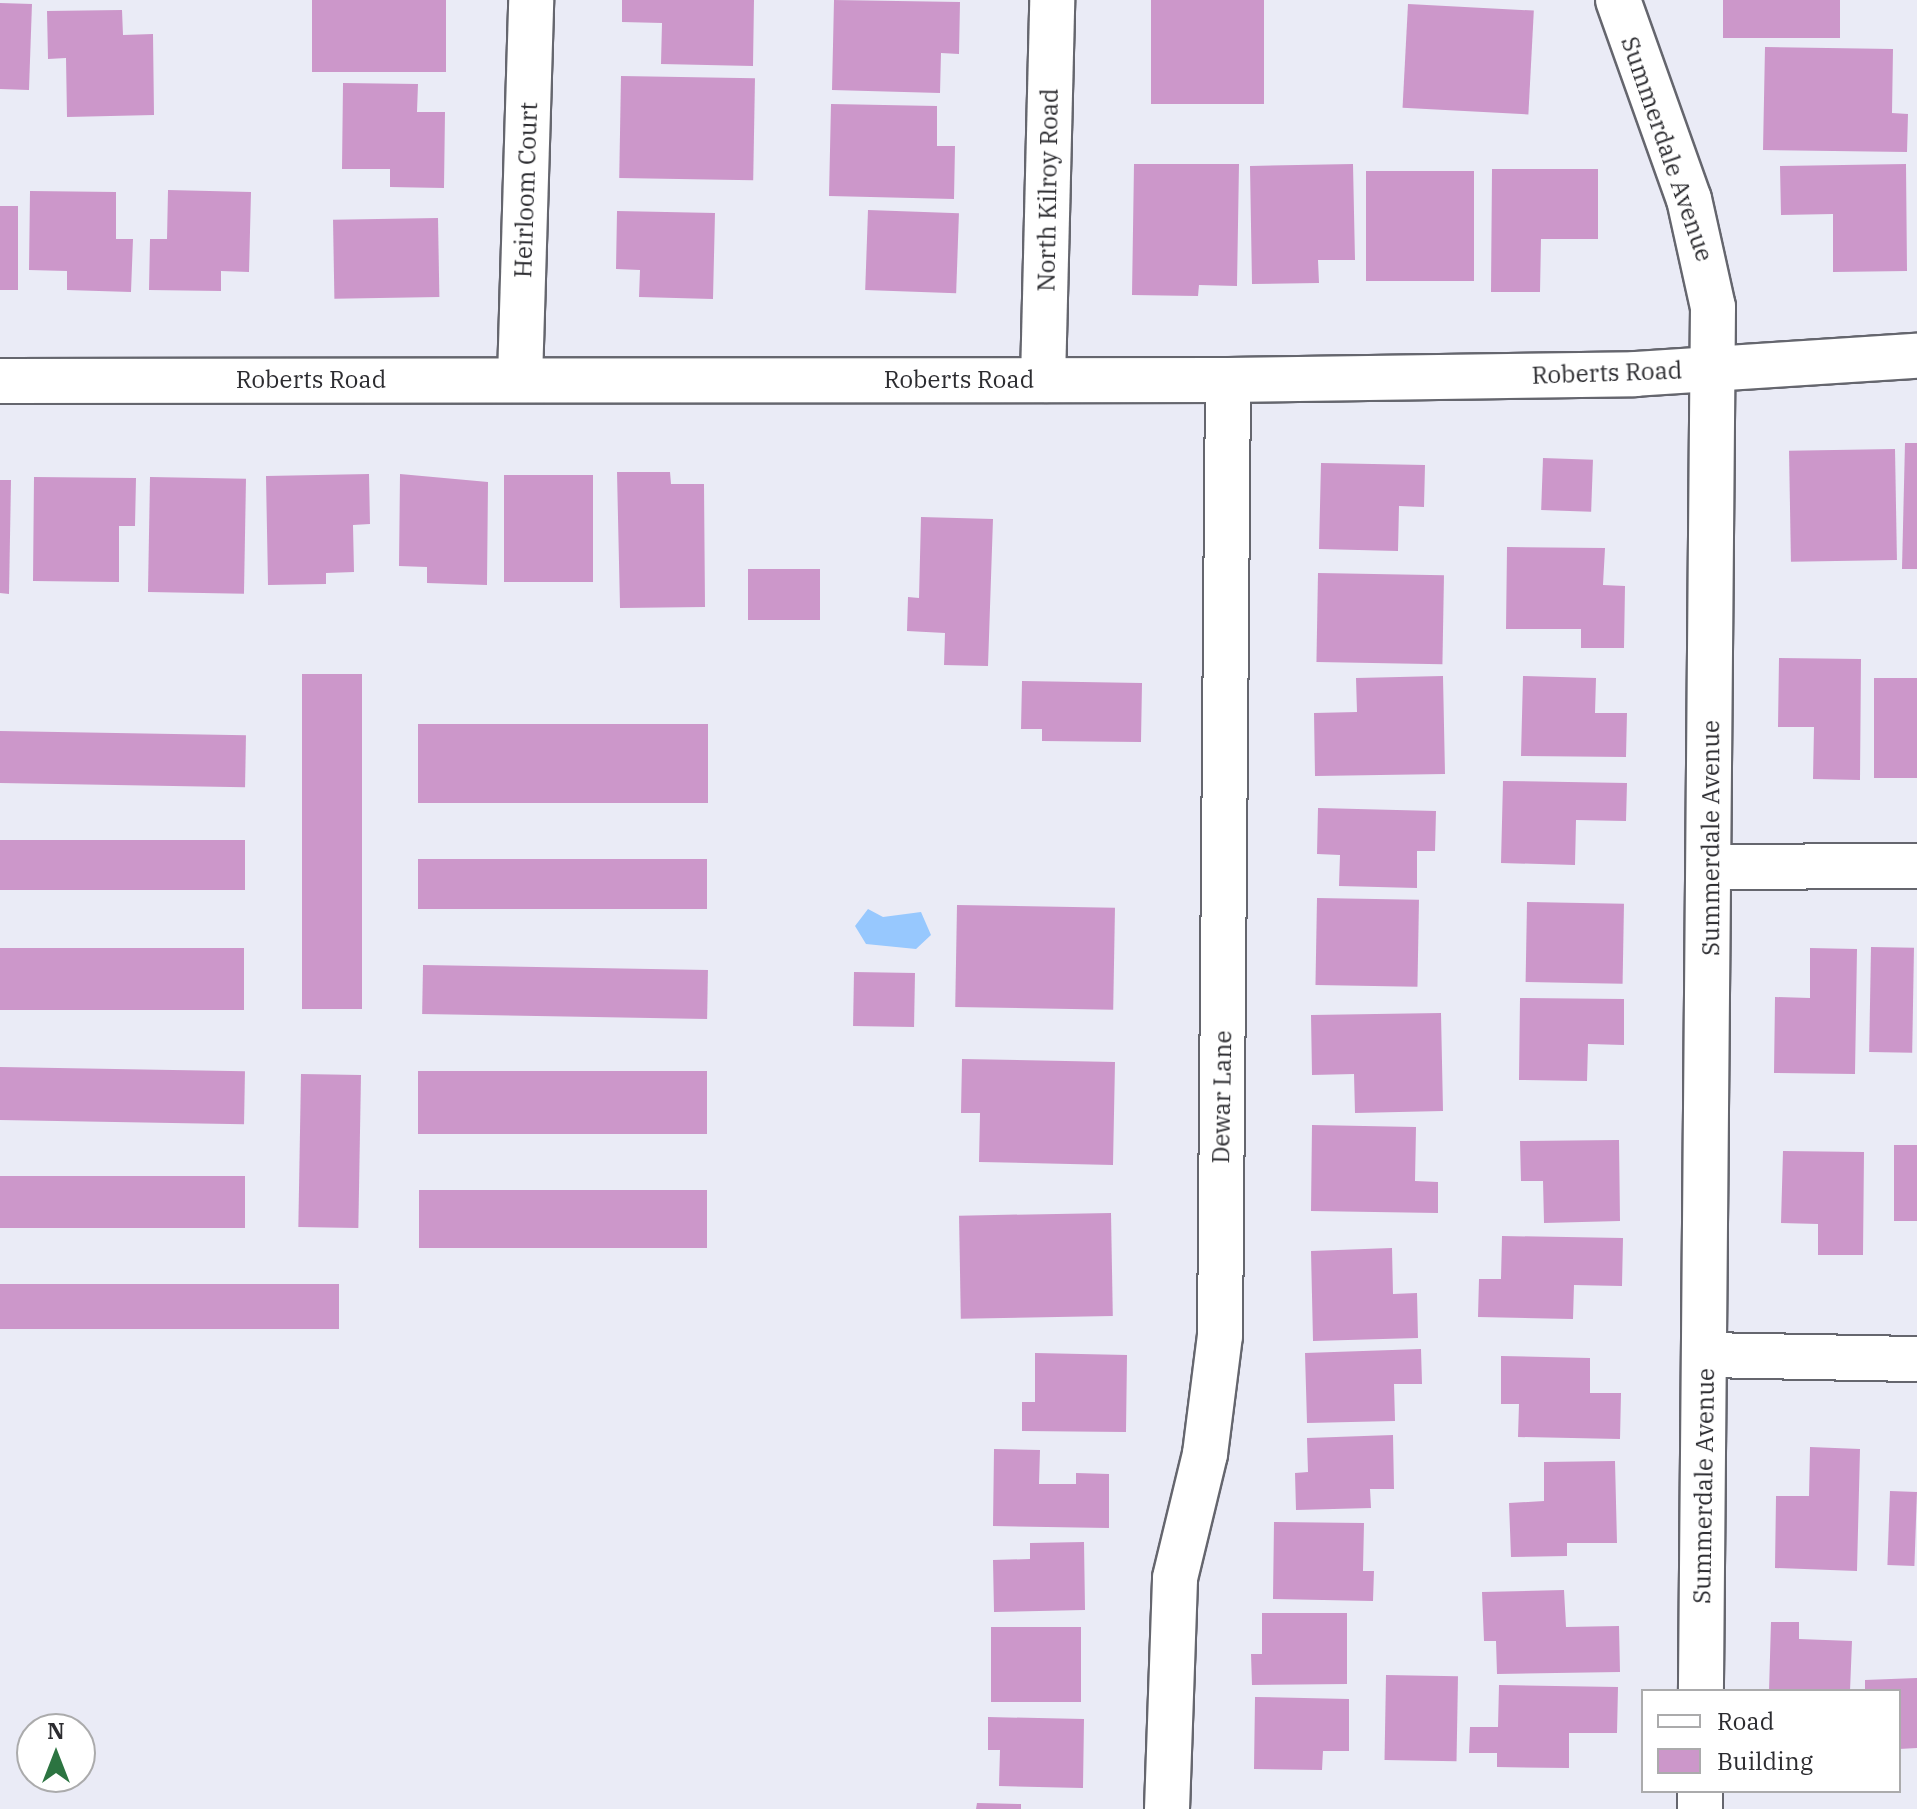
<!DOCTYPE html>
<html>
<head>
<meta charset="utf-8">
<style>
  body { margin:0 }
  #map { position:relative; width:1917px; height:1809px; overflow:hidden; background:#eaebf6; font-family:"IBM Plex Serif",serif }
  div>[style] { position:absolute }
  .water>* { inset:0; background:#97c8fe }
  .building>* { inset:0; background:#cc97ca; transform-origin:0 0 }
  .roads { filter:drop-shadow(2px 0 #65666e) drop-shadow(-2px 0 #65666e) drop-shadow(0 2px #65666e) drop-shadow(0 -2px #65666e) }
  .minor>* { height:44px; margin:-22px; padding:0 22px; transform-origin:22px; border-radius:22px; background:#fff }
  span { translate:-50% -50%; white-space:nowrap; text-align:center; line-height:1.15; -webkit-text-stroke:6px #fff; paint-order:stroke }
  .street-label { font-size:24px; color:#2c2c30 }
  .legend { position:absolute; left:1641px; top:1689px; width:260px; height:104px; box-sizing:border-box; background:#fff; border:2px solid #ababac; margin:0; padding:10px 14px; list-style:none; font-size:24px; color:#2c2c30 }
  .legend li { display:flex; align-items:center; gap:16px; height:40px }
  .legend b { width:40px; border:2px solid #ababac }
  .north { position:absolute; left:16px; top:1713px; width:80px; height:80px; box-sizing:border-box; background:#fff; border:2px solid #ababac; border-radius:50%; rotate:0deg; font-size:22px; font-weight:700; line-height:32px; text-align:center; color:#2c2c30 }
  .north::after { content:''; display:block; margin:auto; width:28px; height:36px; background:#2c7441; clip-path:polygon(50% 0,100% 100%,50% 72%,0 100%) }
</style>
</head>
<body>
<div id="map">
  <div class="water">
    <i style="clip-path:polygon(868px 909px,883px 917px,921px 912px,931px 935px,916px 949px,866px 944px,855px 926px)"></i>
  </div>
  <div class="building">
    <i style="left:312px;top:0;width:134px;height:72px"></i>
    <i style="clip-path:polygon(622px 0,754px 0,753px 66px,661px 64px,662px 23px,622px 22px)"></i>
    <i style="clip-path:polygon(834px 0,960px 2px,959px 54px,941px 53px,940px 93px,832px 90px)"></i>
    <i style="left:1151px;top:0;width:113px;height:104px"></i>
    <i style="left:1723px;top:0;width:117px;height:38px"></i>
    <i style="left:0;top:3px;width:32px;height:86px;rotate:2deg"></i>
    <i style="left:1408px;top:4px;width:126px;height:104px;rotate:3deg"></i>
    <i style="clip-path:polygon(122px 10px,123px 35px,153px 34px,154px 115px,67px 117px,66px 58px,48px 59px,47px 11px)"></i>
    <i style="clip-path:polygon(1765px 47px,1893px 49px,1892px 113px,1908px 114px,1907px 152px,1763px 150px)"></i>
    <i style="left:621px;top:76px;width:134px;height:102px;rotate:1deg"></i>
    <i style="clip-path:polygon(343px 83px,418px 84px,417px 112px,445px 112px,444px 188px,390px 187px,390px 169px,342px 169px)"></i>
    <i style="clip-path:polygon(831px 104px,937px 106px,937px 146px,955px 146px,954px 199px,829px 196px)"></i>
    <i style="clip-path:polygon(1134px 164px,1239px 164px,1237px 286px,1199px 285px,1198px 296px,1132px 295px)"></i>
    <i style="clip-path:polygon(1353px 164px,1355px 260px,1318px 260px,1319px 283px,1252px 284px,1250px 166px)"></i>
    <i style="clip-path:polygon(1906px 164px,1907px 271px,1833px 272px,1833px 214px,1781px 215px,1780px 166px)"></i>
    <i style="clip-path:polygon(1492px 169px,1598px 169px,1598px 239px,1541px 239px,1540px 292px,1491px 292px)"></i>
    <i style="left:1366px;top:171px;width:108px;height:110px"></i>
    <i style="clip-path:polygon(168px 190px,251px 192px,249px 272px,221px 271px,221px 291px,149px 290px,150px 239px,167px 239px)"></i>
    <i style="clip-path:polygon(30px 191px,116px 192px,116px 239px,133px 239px,131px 292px,67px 290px,67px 271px,29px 270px)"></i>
    <i style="left:0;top:206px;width:18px;height:84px"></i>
    <i style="left:868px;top:210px;width:91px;height:80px;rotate:2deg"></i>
    <i style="clip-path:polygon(617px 211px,715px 213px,713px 299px,639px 297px,640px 270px,616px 269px)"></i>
    <i style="left:438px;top:218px;width:79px;height:105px;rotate:89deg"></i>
    <i style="clip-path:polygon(1905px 443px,1917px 443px,1917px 569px,1902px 569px)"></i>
    <i style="left:1895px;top:449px;width:111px;height:106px;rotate:89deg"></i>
    <i style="left:1543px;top:458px;width:50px;height:52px;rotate:2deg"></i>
    <i style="clip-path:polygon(1321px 463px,1425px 465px,1424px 507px,1399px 506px,1398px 551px,1319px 549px)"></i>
    <i style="clip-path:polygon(617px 472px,670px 472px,671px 484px,704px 484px,705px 607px,620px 608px)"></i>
    <i style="clip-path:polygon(369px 474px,370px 524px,353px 525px,354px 572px,326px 573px,326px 584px,268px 585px,266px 476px)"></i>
    <i style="clip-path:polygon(400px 474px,488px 482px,487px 585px,427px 583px,427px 567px,399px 566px)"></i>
    <i style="left:504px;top:475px;width:89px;height:107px"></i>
    <i style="clip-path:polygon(34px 477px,136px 478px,135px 526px,119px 526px,119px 582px,33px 581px)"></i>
    <i style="left:150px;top:477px;width:96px;height:115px;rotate:1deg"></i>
    <i style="clip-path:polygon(0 480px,11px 480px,9px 594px,0 593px)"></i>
    <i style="clip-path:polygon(921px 517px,993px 519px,988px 666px,944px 665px,945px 633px,907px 631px,908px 597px,919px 598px)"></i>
    <i style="clip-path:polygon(1507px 547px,1605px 548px,1603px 585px,1625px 586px,1624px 648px,1581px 648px,1581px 629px,1506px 629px)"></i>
    <i style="left:820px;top:569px;width:51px;height:72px;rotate:90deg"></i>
    <i style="left:1318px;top:573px;width:126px;height:89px;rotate:1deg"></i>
    <i style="clip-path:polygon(1779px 658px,1861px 659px,1860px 780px,1813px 779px,1814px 727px,1778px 727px)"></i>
    <i style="left:302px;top:674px;width:60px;height:335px"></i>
    <i style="clip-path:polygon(1443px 676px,1445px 774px,1315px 776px,1314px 713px,1357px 712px,1356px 678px)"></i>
    <i style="clip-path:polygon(1523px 676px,1596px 678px,1595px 713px,1627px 713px,1626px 757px,1521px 756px)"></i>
    <i style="left:1874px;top:678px;width:43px;height:100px"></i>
    <i style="clip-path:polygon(1022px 681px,1142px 683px,1141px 742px,1042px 741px,1042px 729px,1021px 729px)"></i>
    <i style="left:418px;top:724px;width:290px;height:79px"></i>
    <i style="left:0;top:731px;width:246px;height:52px;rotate:1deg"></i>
    <i style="clip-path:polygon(1503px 781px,1627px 783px,1626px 821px,1576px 820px,1575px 865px,1501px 863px)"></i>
    <i style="clip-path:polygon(1318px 808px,1436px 811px,1435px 851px,1417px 851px,1417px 888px,1339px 886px,1340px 855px,1317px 854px)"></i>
    <i style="left:0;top:840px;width:245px;height:50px"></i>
    <i style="left:418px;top:859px;width:289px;height:50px"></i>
    <i style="left:1317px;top:898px;width:102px;height:87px;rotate:1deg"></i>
    <i style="left:1527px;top:902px;width:97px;height:80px;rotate:1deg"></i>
    <i style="left:957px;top:905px;width:158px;height:102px;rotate:1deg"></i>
    <i style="left:1871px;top:947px;width:43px;height:105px;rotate:1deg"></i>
    <i style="left:0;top:948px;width:244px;height:62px"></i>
    <i style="clip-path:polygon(1810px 948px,1857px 949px,1855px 1074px,1774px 1073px,1775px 997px,1810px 998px)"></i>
    <i style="left:423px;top:965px;width:285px;height:49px;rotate:1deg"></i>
    <i style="left:854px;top:972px;width:61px;height:54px;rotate:1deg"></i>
    <i style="clip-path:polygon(1520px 998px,1624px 999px,1624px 1045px,1588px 1044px,1587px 1081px,1519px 1080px)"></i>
    <i style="clip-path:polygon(1441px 1013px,1443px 1111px,1355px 1113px,1354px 1074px,1312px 1075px,1311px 1015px)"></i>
    <i style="clip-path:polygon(962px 1059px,1115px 1062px,1113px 1165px,979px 1162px,980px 1113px,961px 1113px)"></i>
    <i style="left:0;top:1067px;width:245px;height:53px;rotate:1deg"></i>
    <i style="left:707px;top:1071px;width:63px;height:289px;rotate:90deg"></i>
    <i style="left:301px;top:1074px;width:60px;height:153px;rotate:1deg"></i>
    <i style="clip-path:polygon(1312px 1125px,1416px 1127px,1415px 1181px,1438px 1182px,1438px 1213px,1311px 1211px)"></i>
    <i style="clip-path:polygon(1619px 1140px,1620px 1221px,1544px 1223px,1543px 1181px,1521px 1181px,1520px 1141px)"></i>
    <i style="left:1894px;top:1145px;width:23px;height:76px"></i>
    <i style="clip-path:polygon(1783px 1151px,1864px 1152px,1863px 1255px,1818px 1255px,1818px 1224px,1781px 1223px)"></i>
    <i style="left:0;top:1176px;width:245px;height:52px"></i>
    <i style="left:419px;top:1190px;width:288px;height:58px"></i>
    <i style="left:1111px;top:1213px;width:103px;height:152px;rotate:89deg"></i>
    <i style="clip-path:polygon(1502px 1236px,1623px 1238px,1622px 1286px,1574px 1285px,1573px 1319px,1478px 1317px,1479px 1279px,1501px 1279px)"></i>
    <i style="clip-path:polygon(1392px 1248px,1393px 1294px,1417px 1293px,1418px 1338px,1313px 1341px,1311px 1251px)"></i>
    <i style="left:0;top:1284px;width:339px;height:45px"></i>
    <i style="clip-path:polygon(1421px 1349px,1422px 1384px,1394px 1384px,1395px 1421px,1307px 1423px,1305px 1353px)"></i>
    <i style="clip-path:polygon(1035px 1353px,1127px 1355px,1126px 1432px,1022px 1431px,1022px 1402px,1035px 1402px)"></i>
    <i style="clip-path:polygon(1501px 1356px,1590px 1358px,1590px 1393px,1621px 1393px,1620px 1439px,1518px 1437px,1519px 1404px,1501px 1404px)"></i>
    <i style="clip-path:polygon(1393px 1435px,1394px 1489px,1370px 1489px,1371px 1508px,1296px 1510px,1295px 1473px,1308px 1472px,1307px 1438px)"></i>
    <i style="clip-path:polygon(1810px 1447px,1860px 1449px,1857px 1571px,1775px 1568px,1776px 1496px,1809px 1496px)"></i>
    <i style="clip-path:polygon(994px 1449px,1040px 1450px,1039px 1484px,1076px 1484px,1076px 1473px,1109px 1474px,1109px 1528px,993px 1526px)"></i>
    <i style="clip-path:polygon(1615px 1461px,1617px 1543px,1567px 1543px,1567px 1556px,1511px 1557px,1509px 1503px,1544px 1501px,1544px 1462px)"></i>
    <i style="left:1890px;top:1491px;width:27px;height:74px;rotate:2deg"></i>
    <i style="clip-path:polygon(1274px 1522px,1364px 1523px,1363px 1571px,1374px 1571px,1373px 1601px,1273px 1599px)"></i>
    <i style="clip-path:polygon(1084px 1542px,1085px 1610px,994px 1612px,993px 1560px,1030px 1559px,1030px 1543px)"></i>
    <i style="clip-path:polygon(1564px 1590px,1566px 1627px,1619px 1626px,1620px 1672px,1497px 1674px,1496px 1641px,1484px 1641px,1482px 1592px)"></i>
    <i style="clip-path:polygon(1262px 1613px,1347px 1613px,1347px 1684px,1252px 1685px,1251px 1654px,1262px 1654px)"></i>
    <i style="clip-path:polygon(1771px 1622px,1799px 1622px,1799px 1639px,1852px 1641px,1850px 1691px,1769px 1691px)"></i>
    <i style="left:991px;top:1627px;width:90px;height:75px"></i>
    <i style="left:1386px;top:1675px;width:72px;height:85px;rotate:1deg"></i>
    <i style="clip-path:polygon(1917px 1678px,1917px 1748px,1899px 1749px,1899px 1691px,1865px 1691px,1865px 1680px)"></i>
    <i style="clip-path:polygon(1499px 1685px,1618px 1687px,1617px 1733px,1569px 1733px,1569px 1768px,1497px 1767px,1497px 1753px,1469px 1753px,1470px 1727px,1498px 1727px)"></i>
    <i style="clip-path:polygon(1255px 1697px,1349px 1699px,1349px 1751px,1323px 1751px,1322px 1770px,1254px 1769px)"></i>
    <i style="clip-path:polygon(988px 1717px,1084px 1719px,1083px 1788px,999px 1786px,1000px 1750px,988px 1750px)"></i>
    <i style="clip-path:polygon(977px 1803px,1021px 1804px,1021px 1809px,976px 1809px)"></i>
  </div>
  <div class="roads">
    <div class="minor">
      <i style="left:1618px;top:0;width:211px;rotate:70.4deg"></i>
      <i style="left:1689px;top:199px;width:111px;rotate:77.5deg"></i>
      <i style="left:1713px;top:307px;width:1384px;rotate:90.5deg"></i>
      <i style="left:520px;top:379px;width:379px;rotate:-88.3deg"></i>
      <i style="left:1043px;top:380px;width:380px;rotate:-88.6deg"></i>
      <i style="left:0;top:381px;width:1228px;rotate:-0.05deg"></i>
      <i style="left:1228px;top:380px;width:407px;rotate:-0.8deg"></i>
      <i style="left:1635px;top:374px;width:283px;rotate:-3.7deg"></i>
      <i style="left:1712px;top:867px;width:205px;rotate:-0.3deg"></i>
      <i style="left:1706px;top:1355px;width:211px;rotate:1.1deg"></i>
      <i style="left:1167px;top:1809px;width:231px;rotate:-88deg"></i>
      <i style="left:1175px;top:1578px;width:128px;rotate:-76.4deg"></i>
      <i style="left:1205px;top:1454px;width:119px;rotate:-82.8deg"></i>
      <i style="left:1220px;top:1336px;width:956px;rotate:-89.52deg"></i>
      <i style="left:1700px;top:1809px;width:18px;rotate:-90deg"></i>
    </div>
  </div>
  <div class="street-label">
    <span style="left:1667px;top:149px;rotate:71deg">Summerdale Avenue</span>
    <span style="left:526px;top:190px;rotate:-88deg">Heirloom Court</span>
    <span style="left:1048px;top:190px;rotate:-89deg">North Kilroy Road</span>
    <span style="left:1607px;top:373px;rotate:-2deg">Roberts Road</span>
    <span style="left:311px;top:380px">Roberts Road</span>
    <span style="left:959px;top:380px">Roberts Road</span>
    <span style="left:1711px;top:838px;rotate:-90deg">Summerdale Avenue</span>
    <span style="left:1222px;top:1097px;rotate:-89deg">Dewar Lane</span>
    <span style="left:1704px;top:1486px;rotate:-89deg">Summerdale Avenue</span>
  </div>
  <ul class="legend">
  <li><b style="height:10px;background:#fff"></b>Road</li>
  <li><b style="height:22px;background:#cc97ca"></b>Building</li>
  </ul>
  <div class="north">N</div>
</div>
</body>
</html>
